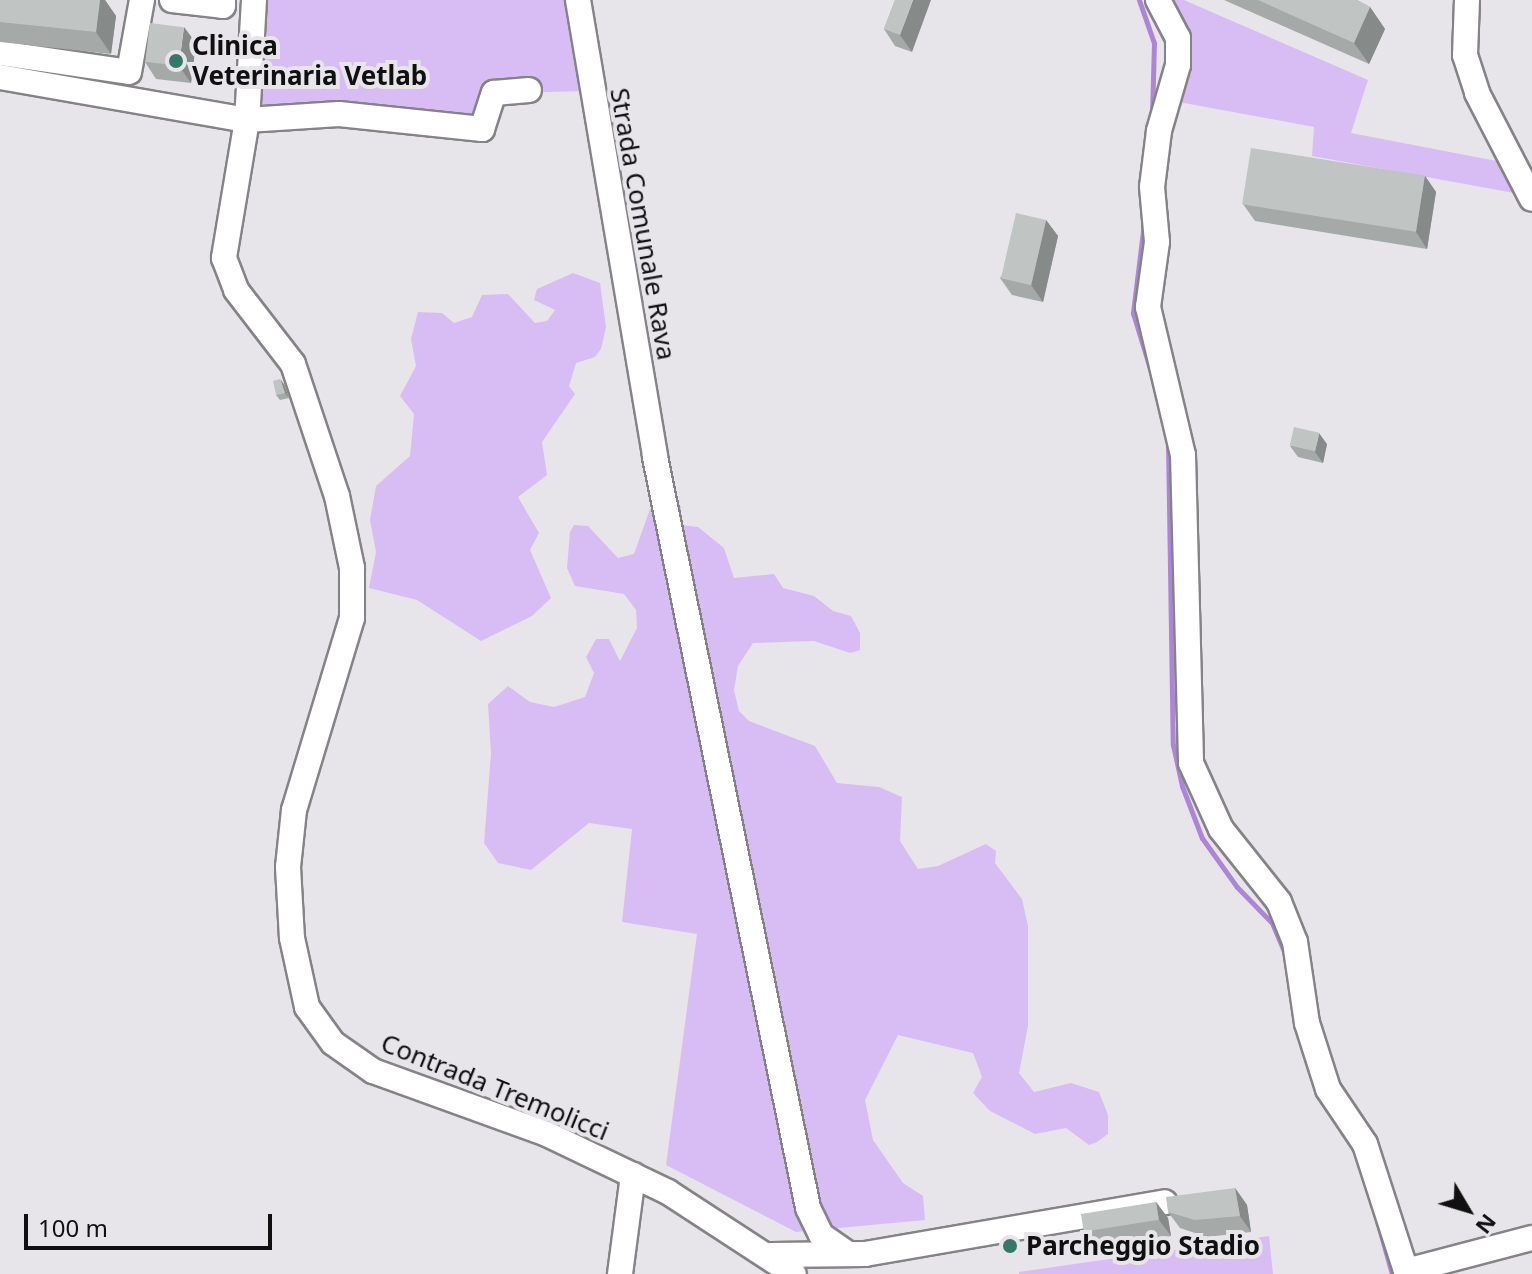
<!DOCTYPE html>
<html>
<head>
<meta charset="utf-8">
<style>
  body { margin:0 }
  #map { position:relative; width:1532px; height:1274px; overflow:hidden; background:#e7e5e9; font-family:"Noto Sans",sans-serif }
  div>[style] { position:absolute }
  .green>* { inset:0; background:#d8bdf5 }
  .stream>* { height:5px; margin:-2.5px; padding:0 2.5px; transform-origin:2.5px; border-radius:2.5px; background:#ad85d6 }
  .roads { filter:drop-shadow(2px 0 #858387) drop-shadow(-2px 0 #858387) drop-shadow(0 2px #858387) drop-shadow(0 -2px #858387) }
  .minor>* { height:24px; margin:-12px; padding:0 12px; transform-origin:12px; border-radius:12px; background:#fff }
  .wall>* { inset:0; background:#a5a9a8 }
  .shaded-wall>* { inset:0; background:#868a88 }
  .building>* { inset:0; background:#c0c5c3; transform-origin:0 0 }
  .dots>* { width:22px; height:22px; translate:-50% -50%; box-sizing:border-box; border:4px solid #e7e5e9; border-radius:50% }
  span { translate:-50% -50%; white-space:nowrap; text-align:center; line-height:1.15; -webkit-text-stroke:8px #e7e5e9; paint-order:stroke }
  .poi-label { font-size:26px; color:#101011; font-weight:700 }
  .left { translate:0 -50%; text-align:left }
  .street-label { font-size:26px; color:#101011 }
  .north { position:absolute; left:1428px; top:1170px; width:80px; height:80px; -webkit-text-stroke:6px #e7e5e9; paint-order:stroke; rotate:128deg; font-size:22px; font-weight:700; line-height:32px; text-align:center; color:#101011 }
  .north::after { content:''; display:block; margin:auto; width:28px; height:36px; background:#101011; clip-path:polygon(50% 0,100% 100%,50% 72%,0 100%) }
  .scale { position:absolute; left:24px; top:1214px; width:248px; height:36px; box-sizing:border-box; border:4px solid #101011; border-top:0; padding-left:10px; font-size:24px; line-height:28px; white-space:nowrap; color:#101011; -webkit-text-stroke:6px #e7e5e9; paint-order:stroke }
</style>
</head>
<body>
<div id="map">
  <div class="green">
    <i style="clip-path:polygon(254px 0,578px 0,592px 91px,495px 93px,482px 129px,247px 120px)"></i>
    <i style="clip-path:polygon(1158px 0,1184px 0,1368px 80px,1351px 133px,1507px 163px,1525px 195px,1312px 156px,1314px 127px,1168px 100px,1178px 65px)"></i>
    <i style="clip-path:polygon(573px 273px,600px 283px,606px 327px,601px 349px,595px 357px,576px 363px,569px 386px,575px 394px,542px 442px,547px 475px,518px 497px,539px 533px,530px 550px,551px 598px,532px 616px,481px 641px,417px 600px,369px 588px,376px 552px,370px 520px,376px 486px,410px 456px,414px 414px,400px 396px,416px 366px,411px 339px,418px 312px,442px 313px,454px 323px,472px 317px,482px 295px,508px 294px,535px 323px,547px 321px,555px 310px,534px 300px,537px 289px)"></i>
    <i style="clip-path:polygon(670px 500px,681px 507px,681px 525px,698px 527px,724px 548px,734px 578px,774px 574px,783px 588px,814px 596px,833px 611px,851px 616px,860px 633px,860px 650px,850px 653px,814px 641px,753px 643px,738px 666px,734px 690px,739px 711px,749px 721px,815px 746px,837px 783px,879px 787px,902px 797px,900px 841px,918px 869px,938px 866px,986px 844px,996px 851px,995px 863px,1022px 899px,1028px 926px,1028px 1026px,1019px 1073px,1034px 1092px,1071px 1083px,1099px 1092px,1108px 1115px,1108px 1134px,1097px 1142px,1089px 1145px,1066px 1128px,1035px 1134px,990px 1111px,973px 1093px,982px 1077px,973px 1053px,898px 1035px,865px 1100px,873px 1140px,903px 1183px,923px 1196px,925px 1220px,796px 1232px,666px 1165px,697px 934px,622px 922px,632px 829px,589px 823px,531px 870px,498px 863px,484px 843px,491px 754px,488px 704px,508px 686px,530px 702px,554px 707px,585px 697px,594px 673px,586px 657px,596px 639px,609px 639px,620px 661px,637px 628px,636px 610px,624px 594px,575px 586px,567px 568px,570px 532px,574px 525px,588px 526px,618px 558px,634px 554px,650px 509px)"></i>
    <i style="clip-path:polygon(1269px 1236px,1273px 1274px,1019px 1274px,1019px 1272px)"></i>
  </div>
  <div class="stream">
    <i style="left:1139px;top:0;width:46px;rotate:70.8deg"></i>
    <i style="left:1154px;top:43px;width:71px;rotate:91.6deg"></i>
    <i style="left:1144px;top:223px;width:91px;rotate:97deg"></i>
    <i style="left:1133px;top:313px;width:75px;rotate:73deg"></i>
    <i style="left:1168px;top:441px;width:304px;rotate:89.1deg"></i>
    <i style="left:1173px;top:745px;width:42px;rotate:77.6deg"></i>
    <i style="left:1182px;top:786px;width:56px;rotate:69deg"></i>
    <i style="left:1202px;top:838px;width:60px;rotate:54.5deg"></i>
    <i style="left:1237px;top:887px;width:50px;rotate:45.8deg"></i>
    <i style="left:1272px;top:923px;width:34px;rotate:67deg"></i>
    <i style="left:1285px;top:954px;width:80px;rotate:80.7deg"></i>
    <i style="left:1374px;top:1210px;width:66px;rotate:74.3deg"></i>
  </div>
  <div class="roads">
    <div class="minor">
      <i style="left:172px;top:0;width:51px;rotate:6.7deg"></i>
      <i style="left:223px;top:6px;width:6px;rotate:-90deg"></i>
      <i style="left:254px;top:0;width:120px;rotate:93.3deg"></i>
      <i style="left:247px;top:120px;width:140px;rotate:99.5deg"></i>
      <i style="left:224px;top:258px;width:34px;rotate:69deg"></i>
      <i style="left:236px;top:290px;width:93px;rotate:52.4deg"></i>
      <i style="left:293px;top:364px;width:139px;rotate:71.6deg"></i>
      <i style="left:337px;top:496px;width:74px;rotate:78.2deg"></i>
      <i style="left:352px;top:568px;width:50px;rotate:90deg"></i>
      <i style="left:352px;top:618px;width:201px;rotate:106.8deg"></i>
      <i style="left:294px;top:810px;width:57px;rotate:96deg"></i>
      <i style="left:288px;top:867px;width:71px;rotate:86.8deg"></i>
      <i style="left:292px;top:938px;width:71px;rotate:77.7deg"></i>
      <i style="left:307px;top:1007px;width:44px;rotate:54.2deg"></i>
      <i style="left:333px;top:1043px;width:49px;rotate:35deg"></i>
      <i style="left:373px;top:1071px;width:185px;rotate:19.9deg"></i>
      <i style="left:547px;top:1134px;width:134px;rotate:25.6deg"></i>
      <i style="left:668px;top:1192px;width:150px;rotate:33.1deg"></i>
      <i style="left:578px;top:0;width:463px;rotate:80.4deg"></i>
      <i style="left:655px;top:457px;width:766px;rotate:78.48deg"></i>
      <i style="left:808px;top:1208px;width:30px;rotate:64deg"></i>
      <i style="left:821px;top:1235px;width:33px;rotate:35deg"></i>
      <i style="left:1158px;top:0;width:43px;rotate:62.2deg"></i>
      <i style="left:1178px;top:38px;width:27px;rotate:90deg"></i>
      <i style="left:1178px;top:65px;width:69px;rotate:106.1deg"></i>
      <i style="left:1159px;top:131px;width:56px;rotate:97.1deg"></i>
      <i style="left:1152px;top:187px;width:55px;rotate:84.8deg"></i>
      <i style="left:1157px;top:242px;width:66px;rotate:97.9deg"></i>
      <i style="left:1148px;top:307px;width:152px;rotate:76.7deg"></i>
      <i style="left:1183px;top:455px;width:308px;rotate:88.5deg"></i>
      <i style="left:1191px;top:763px;width:72px;rotate:65.6deg"></i>
      <i style="left:1221px;top:829px;width:93px;rotate:51.5deg"></i>
      <i style="left:1279px;top:902px;width:43px;rotate:68.2deg"></i>
      <i style="left:1295px;top:942px;width:82px;rotate:81.6deg"></i>
      <i style="left:1307px;top:1023px;width:69px;rotate:72.3deg"></i>
      <i style="left:1328px;top:1089px;width:66px;rotate:56.1deg"></i>
      <i style="left:1365px;top:1144px;width:137px;rotate:72.1deg"></i>
      <i style="left:1467px;top:0;width:55px;rotate:92.1deg"></i>
      <i style="left:1465px;top:55px;width:40px;rotate:72deg"></i>
      <i style="left:1477px;top:93px;width:119px;rotate:62.6deg"></i>
      <i style="left:0;top:53px;width:130px;rotate:8.4deg"></i>
      <i style="left:129px;top:72px;width:73px;rotate:-79.8deg"></i>
      <i style="left:0;top:77px;width:251px;rotate:9.9deg"></i>
      <i style="left:247px;top:120px;width:92px;rotate:-3.7deg"></i>
      <i style="left:339px;top:114px;width:144px;rotate:6deg"></i>
      <i style="left:482px;top:129px;width:38px;rotate:-72deg"></i>
      <i style="left:494px;top:93px;width:35px;rotate:-5deg"></i>
      <i style="left:771px;top:1255px;width:94px;rotate:-0.6deg"></i>
      <i style="left:865px;top:1254px;width:304px;rotate:-9.8deg"></i>
      <i style="left:1406px;top:1271px;width:130px;rotate:-14.7deg"></i>
      <i style="left:620px;top:1274px;width:100px;rotate:-82.5deg"></i>
    </div>
  </div>
  <div class="wall">
    <i style="clip-path:polygon(0 0,105px 0,116px 16px,111px 54px,0 42px)"></i>
    <i style="clip-path:polygon(895px 0,912px 52px,895px 46px,884px 29px)"></i>
    <i style="clip-path:polygon(1224px 0,1357px 0,1370px 7px,1385px 29px,1369px 64px)"></i>
    <i style="clip-path:polygon(196px 43px,191px 83px,156px 79px,145px 62px)"></i>
    <i style="clip-path:polygon(1425px 176px,1436px 192px,1427px 249px,1255px 221px,1243px 204px)"></i>
    <i style="clip-path:polygon(1046px 220px,1058px 236px,1043px 302px,1012px 295px,1000px 278px)"></i>
    <i style="clip-path:polygon(284px 384px,289px 398px,280px 400px,276px 395px)"></i>
    <i style="clip-path:polygon(1327px 444px,1323px 463px,1298px 457px,1290px 446px)"></i>
    <i style="clip-path:polygon(1235px 1188px,1247px 1205px,1251px 1232px,1207px 1237px,1180px 1228px,1168px 1212px)"></i>
    <i style="clip-path:polygon(1156px 1202px,1168px 1218px,1171px 1236px,1095px 1249px,1084px 1233px)"></i>
  </div>
  <div class="shaded-wall">
    <i style="clip-path:polygon(100px 0,105px 0,116px 16px,111px 54px,96px 32px)"></i>
    <i style="clip-path:polygon(913px 0,931px 0,912px 52px,900px 35px)"></i>
    <i style="clip-path:polygon(1370px 7px,1385px 29px,1369px 64px,1354px 43px)"></i>
    <i style="clip-path:polygon(184px 27px,196px 43px,191px 83px,179px 66px)"></i>
    <i style="clip-path:polygon(1425px 176px,1436px 192px,1427px 249px,1416px 232px)"></i>
    <i style="clip-path:polygon(1046px 220px,1058px 236px,1043px 302px,1031px 285px)"></i>
    <i style="clip-path:polygon(280px 379px,284px 384px,289px 398px,285px 393px)"></i>
    <i style="clip-path:polygon(1319px 433px,1327px 444px,1323px 463px,1315px 452px)"></i>
    <i style="clip-path:polygon(1235px 1188px,1247px 1205px,1251px 1232px,1240px 1216px)"></i>
    <i style="clip-path:polygon(1156px 1202px,1168px 1218px,1171px 1236px,1159px 1220px)"></i>
  </div>
  <div class="building">
    <i style="clip-path:polygon(0 0,100px 0,96px 32px,0 22px)"></i>
    <i style="clip-path:polygon(895px 0,913px 0,900px 35px,884px 29px)"></i>
    <i style="clip-path:polygon(1258px 0,1357px 0,1370px 7px,1354px 43px)"></i>
    <i style="left:150px;top:23px;width:34px;height:39px;rotate:7deg"></i>
    <i style="left:1251px;top:148px;width:176px;height:57px;rotate:9deg"></i>
    <i style="left:1016px;top:213px;width:31px;height:67px;rotate:13deg"></i>
    <i style="clip-path:polygon(280px 379px,285px 393px,276px 395px,273px 381px)"></i>
    <i style="left:1294px;top:427px;width:26px;height:19px;rotate:13deg"></i>
    <i style="clip-path:polygon(1235px 1188px,1240px 1216px,1195px 1220px,1168px 1212px,1166px 1197px)"></i>
    <i style="left:1156px;top:1202px;width:18px;height:76px;rotate:81deg"></i>
  </div>
  <div class="dots">
    <i style="left:176px;top:61px;background:#357768"></i>
    <i style="left:1010px;top:1246px;background:#357768"></i>
  </div>
  <div class="poi-label">
    <span class="left" style="left:192px;top:61px">Clinica<br>Veterinaria Vetlab</span>
    <span class="left" style="left:1026px;top:1246px">Parcheggio Stadio</span>
  </div>
  <div class="street-label">
    <span style="left:643px;top:224px;rotate:80deg">Strada Comunale Rava</span>
    <span style="left:495px;top:1087px;rotate:22deg">Contrada Tremolicci</span>
  </div>
  <div class="north">N</div>
  <div class="scale">100 m</div>
</div>
</body>
</html>
